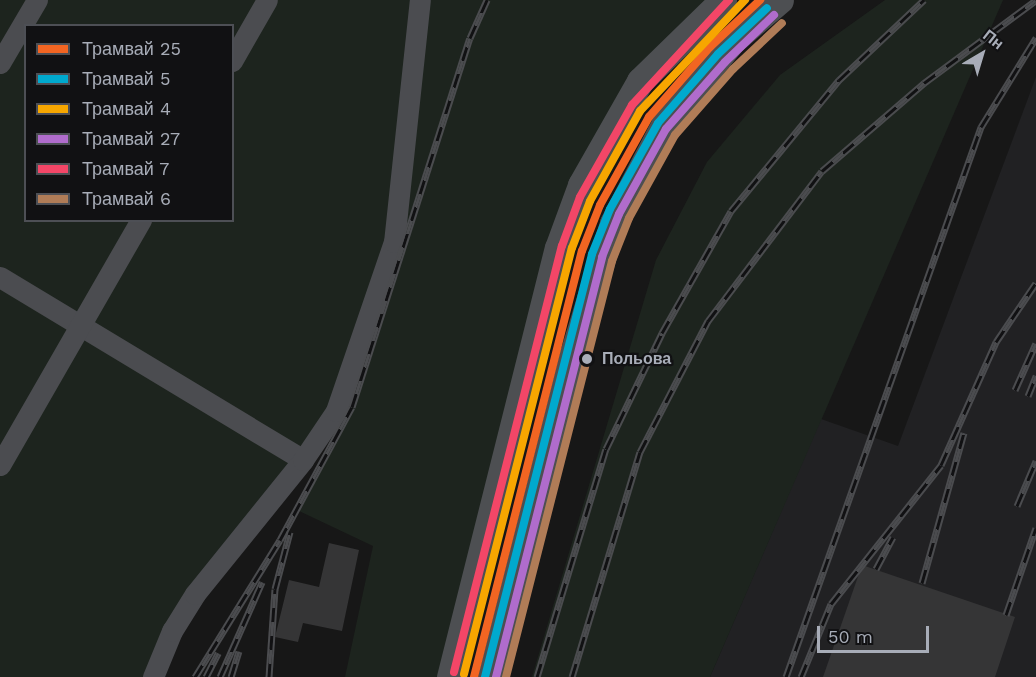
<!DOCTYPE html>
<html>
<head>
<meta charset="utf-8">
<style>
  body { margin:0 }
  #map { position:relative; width:1036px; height:677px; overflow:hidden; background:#171717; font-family:"Work Sans",sans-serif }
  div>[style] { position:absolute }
  .built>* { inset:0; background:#212123 }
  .green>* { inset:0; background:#1d241e }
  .building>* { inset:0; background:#353536 }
  .minor>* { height:21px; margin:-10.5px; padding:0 10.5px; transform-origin:10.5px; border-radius:10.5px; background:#4b4c50 }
  .major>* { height:27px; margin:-13.5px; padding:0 13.5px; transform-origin:13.5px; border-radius:13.5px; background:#4d4f52 }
  .rail>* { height:7px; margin-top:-3.5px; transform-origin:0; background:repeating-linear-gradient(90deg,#111113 0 14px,#4b4c4f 0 28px); box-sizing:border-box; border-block:2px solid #4b4c4f }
  .tram-1>* { height:8px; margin:-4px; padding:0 4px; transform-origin:4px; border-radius:4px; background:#f26522 }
  .tram-2>* { height:8px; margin:-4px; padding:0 4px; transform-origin:4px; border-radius:4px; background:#00a9ce }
  .tram-3>* { height:8px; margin:-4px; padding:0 4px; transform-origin:4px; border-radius:4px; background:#f7a600 }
  .tram-4>* { height:8px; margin:-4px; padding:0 4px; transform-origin:4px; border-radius:4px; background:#b06ccc }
  .tram-5>* { height:8px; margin:-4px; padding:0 4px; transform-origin:4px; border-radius:4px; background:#f34667 }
  .tram-6>* { height:8px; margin:-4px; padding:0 4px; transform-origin:4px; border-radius:4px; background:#b07c57 }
  .dots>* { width:16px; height:16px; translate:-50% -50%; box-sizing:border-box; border:3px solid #111113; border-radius:50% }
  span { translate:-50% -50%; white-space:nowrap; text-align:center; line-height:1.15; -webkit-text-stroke:4.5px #111113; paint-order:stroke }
  .stop-label { font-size:16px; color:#a8adb8; font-weight:700 }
  .left { translate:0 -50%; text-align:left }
  .legend { position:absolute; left:24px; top:24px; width:210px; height:198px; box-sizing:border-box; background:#111113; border:2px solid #4d4f55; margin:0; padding:8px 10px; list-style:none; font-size:18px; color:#a8adb8 }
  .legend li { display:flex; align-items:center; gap:12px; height:30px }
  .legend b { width:30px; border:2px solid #4d4f55 }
  .north { position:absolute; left:952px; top:24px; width:60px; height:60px; -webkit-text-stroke:4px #111113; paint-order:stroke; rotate:38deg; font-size:16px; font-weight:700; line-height:24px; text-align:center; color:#a8adb8 }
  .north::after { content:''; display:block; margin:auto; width:21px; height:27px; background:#a8adb8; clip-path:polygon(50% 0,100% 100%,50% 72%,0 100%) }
  .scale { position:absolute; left:817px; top:626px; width:112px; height:27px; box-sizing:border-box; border:3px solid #a8adb8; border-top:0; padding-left:8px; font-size:18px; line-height:21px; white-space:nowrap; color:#a8adb8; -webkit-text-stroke:4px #111113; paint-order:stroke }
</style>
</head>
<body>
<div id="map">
  <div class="built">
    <i style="clip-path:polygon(1036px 77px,1036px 677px,710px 677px,821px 419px,898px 446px)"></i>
  </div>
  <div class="green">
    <i style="clip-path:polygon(evenodd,0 0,723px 0,596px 155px,450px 677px,345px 677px,373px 546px,297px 510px,334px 446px,368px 368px,405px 246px,395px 242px,336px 411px,251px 524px,153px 677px,0 677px,0 0,26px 26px,232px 26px,232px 220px,26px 220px,26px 26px)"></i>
    <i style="clip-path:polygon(885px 0,1003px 0,710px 677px,532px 677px,656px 260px,707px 162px,780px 75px)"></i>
  </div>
  <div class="building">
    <i style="clip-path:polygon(329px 543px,359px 550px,342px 631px,303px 623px,298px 642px,275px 637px,289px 580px,319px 587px)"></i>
    <i style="clip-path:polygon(862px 565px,1015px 617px,995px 677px,823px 677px)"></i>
  </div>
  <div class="minor">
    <i style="left:232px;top:61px;width:70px;rotate:-60.2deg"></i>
    <i style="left:0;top:63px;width:73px;rotate:-59.6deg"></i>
    <i style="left:0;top:277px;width:354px;rotate:31.1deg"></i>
    <i style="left:0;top:465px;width:283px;rotate:-60.1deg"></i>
    <i style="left:153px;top:677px;width:50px;rotate:-67.6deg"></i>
    <i style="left:172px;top:631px;width:44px;rotate:-58.1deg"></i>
    <i style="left:195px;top:594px;width:172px;rotate:-51.1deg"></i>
    <i style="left:303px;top:460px;width:59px;rotate:-56deg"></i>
    <i style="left:336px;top:411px;width:179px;rotate:-71.1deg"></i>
    <i style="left:394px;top:242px;width:243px;rotate:-83.9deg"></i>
  </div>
  <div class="major">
    <i style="left:450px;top:677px;width:442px;rotate:-75.9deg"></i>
    <i style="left:558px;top:248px;width:67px;rotate:-69.9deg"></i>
    <i style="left:581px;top:185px;width:120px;rotate:-60.4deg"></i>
    <i style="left:640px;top:81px;width:116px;rotate:-44.3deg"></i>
    <i style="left:491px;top:677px;width:333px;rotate:-75.8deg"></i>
    <i style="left:573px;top:354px;width:137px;rotate:-73deg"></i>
    <i style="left:613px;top:223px;width:113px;rotate:-62.5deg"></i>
    <i style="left:665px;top:123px;width:106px;rotate:-50.7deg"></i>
    <i style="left:732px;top:41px;width:63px;rotate:-40.5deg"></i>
  </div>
  <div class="rail">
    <i style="left:1015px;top:390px;width:51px;rotate:-65.9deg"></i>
    <i style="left:1028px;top:396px;width:22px;rotate:-68deg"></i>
    <i style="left:1017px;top:506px;width:49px;rotate:-67.1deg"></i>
    <i style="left:876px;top:569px;width:36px;rotate:-62deg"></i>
    <i style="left:922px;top:583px;width:156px;rotate:-74.4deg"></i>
    <i style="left:1006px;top:615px;width:92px;rotate:-71deg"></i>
    <i style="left:195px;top:677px;width:161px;rotate:-58.2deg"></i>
    <i style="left:280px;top:540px;width:151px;rotate:-61.6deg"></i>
    <i style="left:352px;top:407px;width:387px;rotate:-72.3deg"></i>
    <i style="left:470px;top:38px;width:42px;rotate:-65.9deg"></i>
    <i style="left:206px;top:677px;width:27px;rotate:-63deg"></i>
    <i style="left:220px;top:677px;width:104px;rotate:-66.1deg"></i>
    <i style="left:231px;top:677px;width:27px;rotate:-73deg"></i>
    <i style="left:269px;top:677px;width:88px;rotate:-86.1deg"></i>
    <i style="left:275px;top:589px;width:59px;rotate:-75.3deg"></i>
    <i style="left:537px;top:677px;width:238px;rotate:-73.2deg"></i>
    <i style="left:606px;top:449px;width:129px;rotate:-64.2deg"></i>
    <i style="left:662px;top:333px;width:140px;rotate:-60.5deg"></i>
    <i style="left:731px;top:211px;width:170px;rotate:-50.5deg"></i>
    <i style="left:839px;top:80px;width:117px;rotate:-43.3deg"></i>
    <i style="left:572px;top:677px;width:235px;rotate:-73.2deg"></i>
    <i style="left:640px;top:452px;width:148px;rotate:-62.6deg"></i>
    <i style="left:708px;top:321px;width:188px;rotate:-52.8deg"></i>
    <i style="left:822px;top:171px;width:135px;rotate:-40.8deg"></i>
    <i style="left:924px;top:83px;width:139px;rotate:-36.5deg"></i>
    <i style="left:786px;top:677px;width:584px;rotate:-70.48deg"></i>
    <i style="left:981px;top:127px;width:105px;rotate:-58.3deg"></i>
    <i style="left:801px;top:677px;width:79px;rotate:-67.7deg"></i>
    <i style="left:831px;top:604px;width:177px;rotate:-51.6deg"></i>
    <i style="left:941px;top:465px;width:135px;rotate:-65.9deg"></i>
    <i style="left:996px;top:342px;width:71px;rotate:-55.9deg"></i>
  </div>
  <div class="tram-1">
    <i style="left:474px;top:677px;width:439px;rotate:-75.8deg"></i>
    <i style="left:582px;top:251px;width:49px;rotate:-68.6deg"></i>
    <i style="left:600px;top:205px;width:101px;rotate:-60.9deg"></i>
    <i style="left:649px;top:117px;width:93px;rotate:-48.9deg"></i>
    <i style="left:710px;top:47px;width:69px;rotate:-43.2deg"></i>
  </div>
  <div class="tram-2">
    <i style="left:485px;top:677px;width:436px;rotate:-75.8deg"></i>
    <i style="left:592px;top:254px;width:48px;rotate:-68.2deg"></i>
    <i style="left:610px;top:209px;width:98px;rotate:-60.8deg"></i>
    <i style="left:658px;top:123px;width:91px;rotate:-49deg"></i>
    <i style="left:718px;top:54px;width:67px;rotate:-43.2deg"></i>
  </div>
  <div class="tram-3">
    <i style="left:464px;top:674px;width:439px;rotate:-75.8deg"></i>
    <i style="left:572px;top:248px;width:50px;rotate:-69deg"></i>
    <i style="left:590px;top:201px;width:103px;rotate:-60.9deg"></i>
    <i style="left:640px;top:111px;width:153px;rotate:-46.6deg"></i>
  </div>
  <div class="tram-4">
    <i style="left:496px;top:677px;width:433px;rotate:-75.8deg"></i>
    <i style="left:602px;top:257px;width:46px;rotate:-68.4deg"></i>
    <i style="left:619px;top:214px;width:97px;rotate:-61.1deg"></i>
    <i style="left:666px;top:129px;width:89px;rotate:-48.6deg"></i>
    <i style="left:725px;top:62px;width:68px;rotate:-43.8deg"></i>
  </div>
  <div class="tram-5">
    <i style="left:454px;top:672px;width:439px;rotate:-75.8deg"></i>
    <i style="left:562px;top:246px;width:52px;rotate:-69.8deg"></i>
    <i style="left:580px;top:197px;width:106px;rotate:-60.5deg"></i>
    <i style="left:632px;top:105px;width:143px;rotate:-47.3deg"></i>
  </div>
  <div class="tram-6">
    <i style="left:506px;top:677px;width:429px;rotate:-75.7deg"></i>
    <i style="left:612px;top:261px;width:46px;rotate:-68.4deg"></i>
    <i style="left:629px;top:218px;width:95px;rotate:-61deg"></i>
    <i style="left:675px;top:135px;width:88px;rotate:-48.7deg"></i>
    <i style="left:733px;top:69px;width:67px;rotate:-43.2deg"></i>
  </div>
  <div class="dots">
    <i style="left:587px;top:359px;background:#a8adb8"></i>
  </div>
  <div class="stop-label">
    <span class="left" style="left:602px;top:359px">Польова</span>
  </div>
  <ul class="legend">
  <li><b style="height:8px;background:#f26522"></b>Трамвай 25</li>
  <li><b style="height:8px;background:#00a9ce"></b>Трамвай 5</li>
  <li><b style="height:8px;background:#f7a600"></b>Трамвай 4</li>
  <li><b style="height:8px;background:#b06ccc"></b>Трамвай 27</li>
  <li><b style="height:8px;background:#f34667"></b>Трамвай 7</li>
  <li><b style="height:8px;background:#b07c57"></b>Трамвай 6</li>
  </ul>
  <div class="north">Пн</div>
  <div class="scale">50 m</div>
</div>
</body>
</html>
